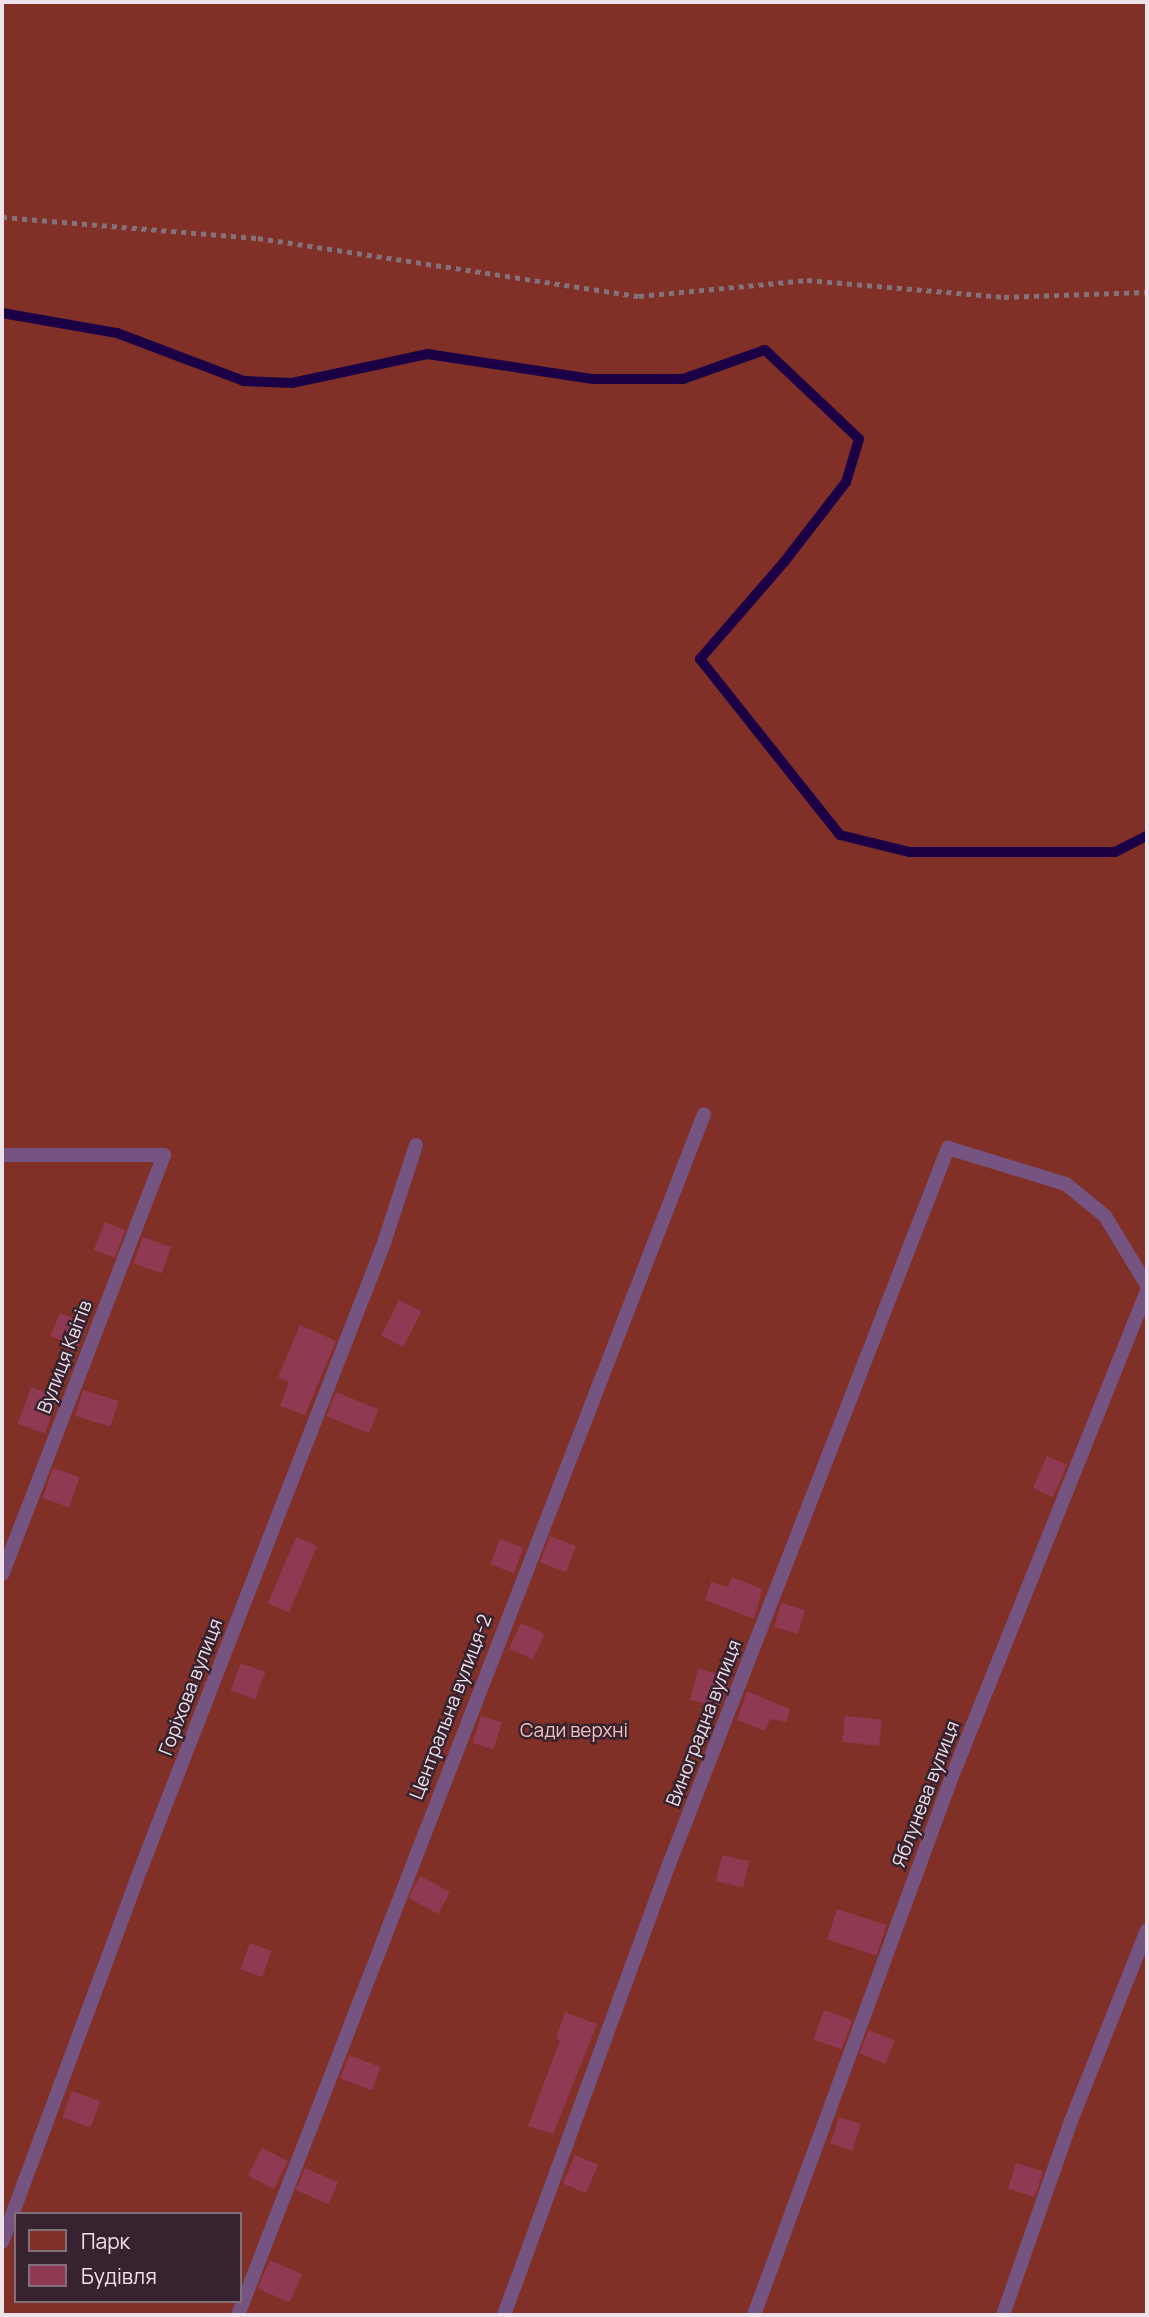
<!DOCTYPE html>
<html>
<head>
<meta charset="utf-8">
<style>
  body { margin:0 }
  #map { position:relative; width:1149px; height:2317px; overflow:hidden; background:#372330; font-family:Manrope,sans-serif }
  div>[style] { position:absolute }
  .green>* { inset:0; background:#803027 }
  .stream>* { height:10px; margin:-5px; padding:0 5px; transform-origin:5px; border-radius:5px; background:#1c0046 }
  .building>* { inset:0; background:#903952; transform-origin:0 0 }
  .path>* { height:4.5px; margin-top:-2.25px; transform-origin:0; background:repeating-linear-gradient(90deg,#83717c 0 5px,transparent 0 10px) }
  .service>* { height:14px; margin:-7px; padding:0 7px; transform-origin:7px; border-radius:7px; background:#755481 }
  span { translate:-50% -50%; white-space:nowrap; text-align:center; line-height:1.15; -webkit-text-stroke:5px #372330; paint-order:stroke }
  .street-label { font-size:19px; color:#f0e2ea }
  .park-label { font-size:19px; color:#f7c4bc }
  .frame { position:absolute; inset:0; border:4px solid #f0e2ea; pointer-events:none }
  .legend { position:absolute; left:14px; top:2212px; width:228px; height:91px; box-sizing:border-box; background:#372330; border:2px solid #816f7a; margin:0; padding:9px 12px; list-style:none; font-size:21px; color:#f0e2ea }
  .legend li { display:flex; align-items:center; gap:14px; height:35px }
  .legend b { width:35px; border:2px solid #816f7a }
</style>
</head>
<body>
<div id="map">
  <div class="green">
    <i style="clip-path:polygon(evenodd,2px 2px,1147px 2px,1147px 2315px,2px 2315px,2px 2px,16px 2214px,240px 2214px,240px 2301px,16px 2301px,16px 2214px)"></i>
  </div>
  <div class="stream">
    <i style="left:2px;top:313px;width:117px;rotate:9.9deg"></i>
    <i style="left:117px;top:333px;width:136px;rotate:20.7deg"></i>
    <i style="left:244px;top:381px;width:48px;rotate:2.4deg"></i>
    <i style="left:292px;top:383px;width:138px;rotate:-12.1deg"></i>
    <i style="left:427px;top:354px;width:168px;rotate:8.6deg"></i>
    <i style="left:593px;top:379px;width:90px"></i>
    <i style="left:683px;top:379px;width:87px;rotate:-19.5deg"></i>
    <i style="left:765px;top:350px;width:129px;rotate:43.4deg"></i>
    <i style="left:859px;top:439px;width:45px;rotate:106.8deg"></i>
    <i style="left:846px;top:482px;width:100px;rotate:127.7deg"></i>
    <i style="left:785px;top:561px;width:130px;rotate:130.9deg"></i>
    <i style="left:700px;top:659px;width:225px;rotate:51.5deg"></i>
    <i style="left:840px;top:835px;width:72px;rotate:13.7deg"></i>
    <i style="left:910px;top:852px;width:205px"></i>
    <i style="left:1115px;top:852px;width:36px;rotate:-27deg"></i>
  </div>
  <div class="building">
    <i style="left:105px;top:1222px;width:22px;height:30px;rotate:22deg"></i>
    <i style="left:143px;top:1237px;width:30px;height:28px;rotate:20deg"></i>
    <i style="left:399px;top:1300px;width:25px;height:40px;rotate:27deg"></i>
    <i style="left:60px;top:1313px;width:30px;height:25px;rotate:23deg"></i>
    <i style="clip-path:polygon(300px 1325px,336px 1341px,305px 1415px,280px 1406px,289px 1382px,278px 1377px)"></i>
    <i style="left:31px;top:1387px;width:29px;height:39px;rotate:20deg"></i>
    <i style="left:83px;top:1390px;width:37px;height:27px;rotate:17deg"></i>
    <i style="left:336px;top:1392px;width:46px;height:26px;rotate:22deg"></i>
    <i style="left:1047px;top:1456px;width:22px;height:35px;rotate:24deg"></i>
    <i style="left:53px;top:1468px;width:28px;height:32px;rotate:19deg"></i>
    <i style="left:550px;top:1536px;width:28px;height:28px;rotate:21deg"></i>
    <i style="left:296px;top:1537px;width:23px;height:72px;rotate:23deg"></i>
    <i style="left:500px;top:1539px;width:25px;height:27px;rotate:21deg"></i>
    <i style="clip-path:polygon(732px 1577px,762px 1589px,754px 1619px,705px 1600px,711px 1582px,728px 1587px)"></i>
    <i style="left:781px;top:1603px;width:25px;height:25px;rotate:16deg"></i>
    <i style="left:521px;top:1623px;width:26px;height:28px;rotate:25deg"></i>
    <i style="left:241px;top:1663px;width:26px;height:29px;rotate:21deg"></i>
    <i style="clip-path:polygon(698px 1669px,726px 1676px,729px 1684px,720px 1707px,690px 1700px)"></i>
    <i style="clip-path:polygon(747px 1691px,790px 1709px,786px 1722px,770px 1719px,765px 1731px,737px 1720px)"></i>
    <i style="left:481px;top:1716px;width:22px;height:28px;rotate:18deg"></i>
    <i style="left:845px;top:1716px;width:37px;height:26px;rotate:6deg"></i>
    <i style="left:722px;top:1855px;width:28px;height:27px;rotate:13deg"></i>
    <i style="left:420px;top:1876px;width:34px;height:25px;rotate:28deg"></i>
    <i style="left:837px;top:1909px;width:52px;height:32px;rotate:18deg"></i>
    <i style="left:250px;top:1943px;width:23px;height:28px;rotate:20deg"></i>
    <i style="left:824px;top:2010px;width:30px;height:31px;rotate:20deg"></i>
    <i style="clip-path:polygon(565px 2012px,597px 2024px,553px 2134px,528px 2126px,560px 2040px,556px 2039px)"></i>
    <i style="left:869px;top:2030px;width:28px;height:25px;rotate:23deg"></i>
    <i style="left:349px;top:2055px;width:34px;height:25px;rotate:21deg"></i>
    <i style="left:72px;top:2091px;width:30px;height:28px;rotate:20deg"></i>
    <i style="left:839px;top:2117px;width:23px;height:28px;rotate:18deg"></i>
    <i style="left:262px;top:2148px;width:29px;height:31px;rotate:27deg"></i>
    <i style="left:575px;top:2155px;width:25px;height:31px;rotate:23deg"></i>
    <i style="left:1016px;top:2163px;width:28px;height:27px;rotate:17deg"></i>
    <i style="left:305px;top:2168px;width:36px;height:24px;rotate:23deg"></i>
    <i style="left:270px;top:2260px;width:35px;height:31px;rotate:24deg"></i>
  </div>
  <div class="path">
    <i style="left:2px;top:217px;width:257px;rotate:4.7deg"></i>
    <i style="left:258px;top:238px;width:385px;rotate:8.7deg"></i>
    <i style="left:639px;top:296px;width:169px;rotate:-5.4deg"></i>
    <i style="left:807px;top:280px;width:198px;rotate:4.9deg"></i>
    <i style="left:1004px;top:297px;width:143px;rotate:-2deg"></i>
  </div>
  <div class="service">
    <i style="left:2px;top:1155px;width:162px"></i>
    <i style="left:164px;top:1155px;width:449px;rotate:111.1deg"></i>
    <i style="left:2px;top:2242px;width:385px;rotate:-69.6deg"></i>
    <i style="left:136px;top:1881px;width:681px;rotate:-68.75deg"></i>
    <i style="left:383px;top:1246px;width:106px;rotate:-71.9deg"></i>
    <i style="left:238px;top:2315px;width:1288px;rotate:-68.79deg"></i>
    <i style="left:504px;top:2315px;width:477px;rotate:-69.9deg"></i>
    <i style="left:668px;top:1867px;width:772px;rotate:-68.72deg"></i>
    <i style="left:948px;top:1148px;width:123px;rotate:17deg"></i>
    <i style="left:1066px;top:1184px;width:50px;rotate:39.4deg"></i>
    <i style="left:1105px;top:1216px;width:81px;rotate:58.7deg"></i>
    <i style="left:754px;top:2315px;width:571px;rotate:-69.82deg"></i>
    <i style="left:951px;top:1779px;width:526px;rotate:-68.12deg"></i>
    <i style="left:1003px;top:2315px;width:206px;rotate:-70.7deg"></i>
    <i style="left:1071px;top:2121px;width:206px;rotate:-68.3deg"></i>
  </div>
  <div class="street-label">
    <span style="left:65px;top:1357px;rotate:-69deg">Вулиця Квітів</span>
    <span style="left:191px;top:1687px;rotate:-69deg">Горіхова вулиця</span>
    <span style="left:451px;top:1707px;rotate:-69deg">Центральна вулиця-2</span>
    <span style="left:704px;top:1723px;rotate:-69deg">Виноградна вулиця</span>
    <span style="left:926px;top:1794px;rotate:-69deg">Яблунева вулиця</span>
  </div>
  <div class="park-label">
    <span style="left:574px;top:1731px">Сади верхні</span>
  </div>
  <div class="frame"></div>
  <ul class="legend">
  <li><b style="height:19px;background:#803027"></b>Парк</li>
  <li><b style="height:19px;background:#903952"></b>Будівля</li>
  </ul>
</div>
</body>
</html>
